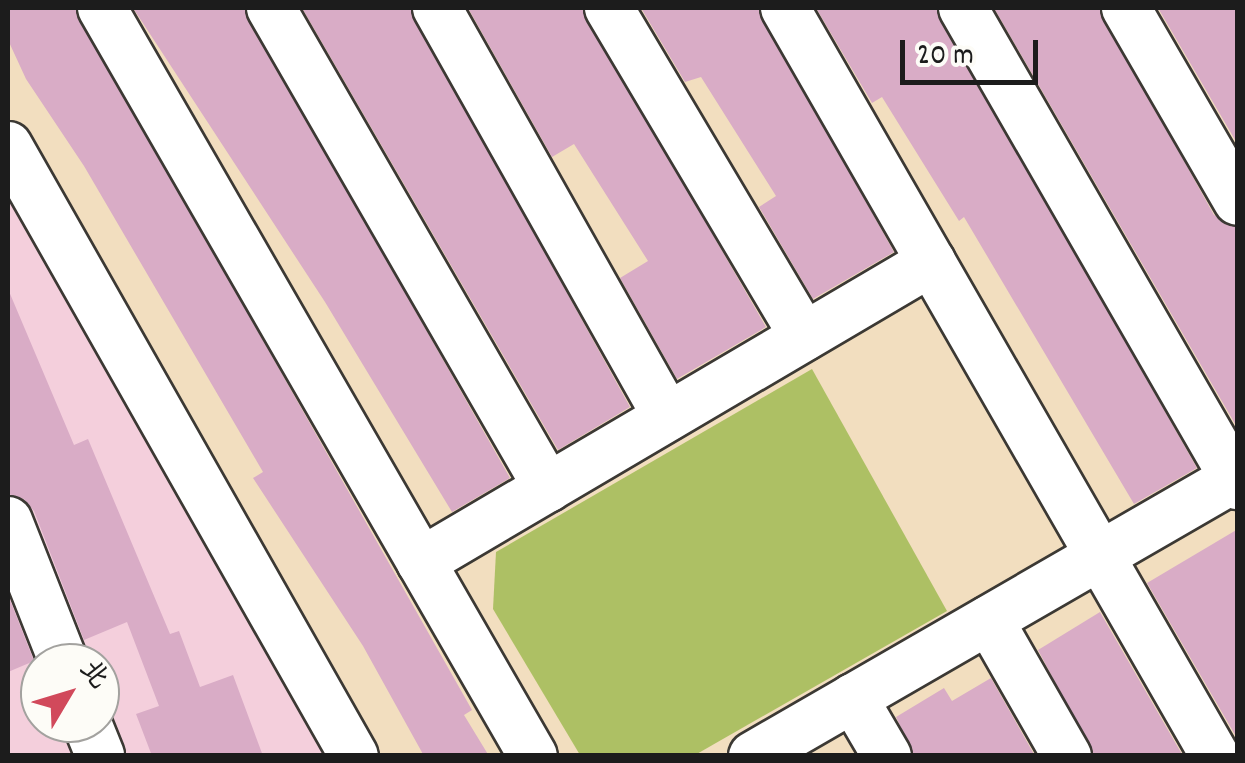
<!DOCTYPE html>
<html>
<head>
<meta charset="utf-8">
<style>
  body { margin:0 }
  #map { position:relative; width:1245px; height:763px; overflow:hidden; background:#f2debf; font-family:Dekko,"LXGW WenKai TC",sans-serif }
  div>[style] { position:absolute }
  .built>* { inset:0; background:#f4cfdc }
  .green>* { inset:0; background:#adc064 }
  .building>* { inset:0; background:#d9acc6 }
  .roads { filter:drop-shadow(2px 0 #3c3934) drop-shadow(-2px 0 #3c3934) drop-shadow(0 2px #3c3934) drop-shadow(0 -2px #3c3934) }
  .minor>* { height:48px; margin:-24px; padding:0 24px; transform-origin:24px; border-radius:24px; background:#fff }
  span { translate:-50% -50%; white-space:nowrap; text-align:center; line-height:1.15; -webkit-text-stroke:8px #fdfcf7; paint-order:stroke }
  .frame { position:absolute; inset:0; border:10px solid #1c1c1c; pointer-events:none }
  .north { position:absolute; left:20px; top:643px; width:100px; height:100px; box-sizing:border-box; background:#fdfcf7; border:2px solid #a3a29f; border-radius:50%; rotate:52deg; font-size:28px; font-weight:700; line-height:40px; text-align:center; color:#1c1c1c }
  .north::after { content:''; display:block; margin:auto; width:35px; height:45px; background:#d1495b; clip-path:polygon(50% 0,100% 100%,50% 72%,0 100%) }
  .scale { position:absolute; left:900px; top:40px; width:138px; height:45px; box-sizing:border-box; border:5px solid #1c1c1c; border-top:0; padding-left:12px; font-size:30px; line-height:35px; white-space:nowrap; color:#1c1c1c; -webkit-text-stroke:8px #fdfcf7; paint-order:stroke }
</style>
</head>
<body>
<div id="map">
  <div class="built">
    <i style="clip-path:polygon(evenodd,8px 184px,330px 755px,8px 755px,8px 184px,40px 663px,100px 663px,100px 723px,40px 723px,40px 663px)"></i>
  </div>
  <div class="green">
    <i style="clip-path:polygon(812px 369px,947px 611px,695px 755px,580px 755px,493px 609px,496px 552px)"></i>
  </div>
  <div class="building">
    <i style="clip-path:polygon(8px 8px,75px 8px,472px 710px,464px 715px,489px 756px,424px 756px,363px 646px,253px 478px,263px 472px,84px 166px,26px 79px,8px 40px)"></i>
    <i style="clip-path:polygon(133px 8px,244px 8px,510px 478px,452px 512px,325px 302px)"></i>
    <i style="clip-path:polygon(302px 8px,410px 8px,630px 407px,558px 450px)"></i>
    <i style="clip-path:polygon(468px 8px,582px 8px,766px 327px,677px 379px,620px 278px,648px 261px,574px 144px,552px 157px)"></i>
    <i style="clip-path:polygon(641px 8px,758px 8px,894px 252px,813px 299px,759px 207px,776px 196px,701px 77px,685px 82px)"></i>
    <i style="clip-path:polygon(816px 8px,936px 8px,1197px 468px,1134px 504px,964px 217px,959px 221px,882px 97px,872px 103px)"></i>
    <i style="clip-path:polygon(994px 8px,1099px 8px,1214px 215px,1238px 228px,1238px 429px)"></i>
    <i style="clip-path:polygon(1158px 8px,1238px 8px,1238px 145px)"></i>
    <i style="clip-path:polygon(8px 289px,74px 445px,88px 439px,170px 634px,179px 631px,200px 687px,233px 675px,263px 756px,152px 756px,136px 714px,159px 706px,127px 622px,84px 640px,34px 511px,24px 499px,8px 494px)"></i>
    <i style="clip-path:polygon(1238px 529px,1238px 740px,1147px 583px)"></i>
    <i style="clip-path:polygon(8px 595px,34px 661px,8px 672px)"></i>
    <i style="clip-path:polygon(1100px 612px,1183px 756px,1094px 756px,1038px 650px)"></i>
    <i style="clip-path:polygon(991px 678px,1035px 756px,914px 756px,896px 717px,944px 688px,952px 701px)"></i>
  </div>
  <div class="roads">
    <div class="minor">
      <i style="left:102px;top:8px;width:863px;rotate:60.05deg"></i>
      <i style="left:271px;top:8px;width:554px;rotate:60.01deg"></i>
      <i style="left:437px;top:8px;width:469px;rotate:60.6deg"></i>
      <i style="left:609px;top:8px;width:382px;rotate:59.3deg"></i>
      <i style="left:785px;top:8px;width:863px;rotate:60.11deg"></i>
      <i style="left:963px;top:8px;width:551px;rotate:60.04deg"></i>
      <i style="left:1126px;top:8px;width:223px;rotate:59.9deg"></i>
      <i style="left:8px;top:146px;width:701px;rotate:60.44deg"></i>
      <i style="left:8px;top:521px;width:153px;rotate:68.5deg"></i>
      <i style="left:421px;top:562px;width:592px;rotate:-30.47deg"></i>
      <i style="left:989px;top:620px;width:157px;rotate:60.2deg"></i>
      <i style="left:853px;top:698px;width:67px;rotate:59.6deg"></i>
      <i style="left:87px;top:723px;width:35px;rotate:68deg"></i>
      <i style="left:753px;top:756px;width:560px;rotate:-30deg"></i>
    </div>
  </div>
  <div class="frame"></div>
  <div class="north">北</div>
  <div class="scale">20 m</div>
</div>
</body>
</html>
